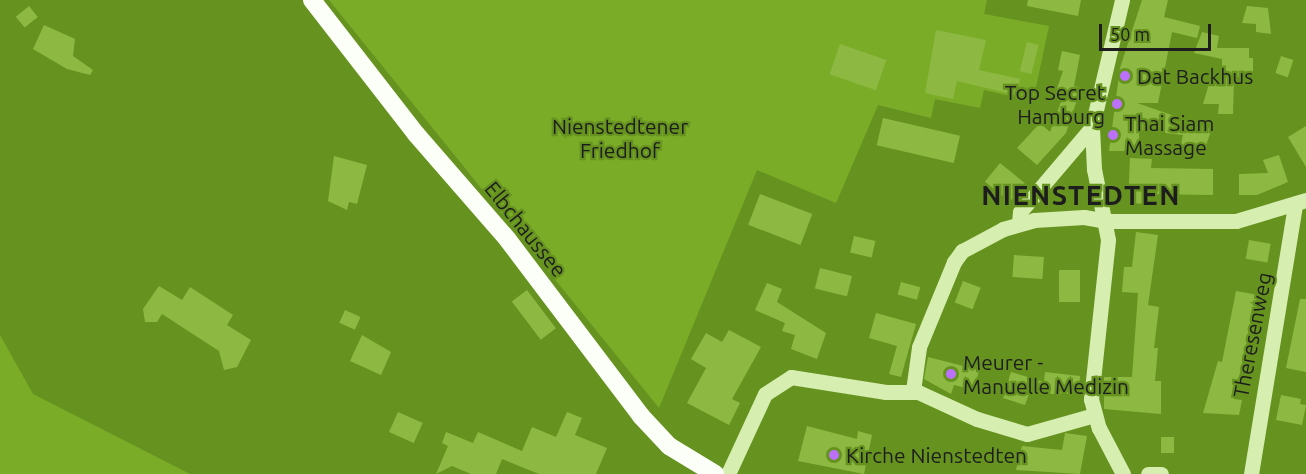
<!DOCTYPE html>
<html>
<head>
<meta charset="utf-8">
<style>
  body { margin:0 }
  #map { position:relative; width:1306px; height:474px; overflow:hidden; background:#66931f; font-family:Ubuntu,sans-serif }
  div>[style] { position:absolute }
  .green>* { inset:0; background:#7bac28 }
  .building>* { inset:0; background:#8db943; transform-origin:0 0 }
  .minor>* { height:15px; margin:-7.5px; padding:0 7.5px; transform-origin:7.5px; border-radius:7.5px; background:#d7eeb1 }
  .major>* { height:18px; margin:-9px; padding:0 9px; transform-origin:9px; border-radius:9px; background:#fcfff8 }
  .dots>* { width:16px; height:16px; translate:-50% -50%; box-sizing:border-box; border:3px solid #66931f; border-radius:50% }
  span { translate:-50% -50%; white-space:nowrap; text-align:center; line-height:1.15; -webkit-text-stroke:4.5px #66931f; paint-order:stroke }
  .poi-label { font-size:21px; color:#1d1d1d }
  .left { translate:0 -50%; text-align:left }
  .right { translate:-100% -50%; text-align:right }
  .park-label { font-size:21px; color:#1c1d1b }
  .street-label { font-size:21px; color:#1d1d1d }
  .district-label { font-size:27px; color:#1d1d1d; font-weight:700; letter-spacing:1.5px }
  .scale { position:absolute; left:1099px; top:24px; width:112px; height:27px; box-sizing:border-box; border:3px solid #1d1d1d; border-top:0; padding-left:8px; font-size:18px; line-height:21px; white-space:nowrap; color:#1d1d1d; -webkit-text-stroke:4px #66931f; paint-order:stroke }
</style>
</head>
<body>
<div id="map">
  <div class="green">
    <i style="clip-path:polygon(329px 0,987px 0,984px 14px,1049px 26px,1033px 101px,984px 90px,980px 108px,935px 99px,931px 118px,878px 105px,836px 203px,757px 170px,659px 408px)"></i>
    <i style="clip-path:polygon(0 335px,33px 394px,190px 474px,0 474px)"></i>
  </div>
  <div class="building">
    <i style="clip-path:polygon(1028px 0,1081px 0,1078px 16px,1027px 6px)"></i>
    <i style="clip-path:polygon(1142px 0,1168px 0,1164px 17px,1200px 26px,1197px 38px,1172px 32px,1158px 103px,1137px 103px,1212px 129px,1203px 153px,1181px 144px,1183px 135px,1139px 130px,1139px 151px,1109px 151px,1120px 68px)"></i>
    <i style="left:29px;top:6px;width:14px;height:17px;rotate:51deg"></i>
    <i style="clip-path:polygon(1247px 6px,1268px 8px,1271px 34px,1256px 32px,1256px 24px,1242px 23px)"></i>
    <i style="clip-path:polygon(44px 25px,75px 39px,73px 56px,93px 70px,90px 75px,67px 69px,33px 49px)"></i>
    <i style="clip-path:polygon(936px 30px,986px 40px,979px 70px,1020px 79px,1016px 95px,957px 81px,953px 99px,925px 93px)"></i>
    <i style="clip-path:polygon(1202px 32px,1219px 36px,1217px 48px,1249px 48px,1249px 58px,1253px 58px,1253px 77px,1234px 77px,1233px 114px,1218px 114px,1219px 104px,1203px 104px,1209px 84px,1222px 85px,1222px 59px,1194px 53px)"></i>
    <i style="left:1027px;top:42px;width:12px;height:30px;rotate:14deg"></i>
    <i style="left:840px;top:44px;width:49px;height:32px;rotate:19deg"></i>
    <i style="clip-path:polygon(1062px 51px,1080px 55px,1074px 86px,1081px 88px,1066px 133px,1037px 165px,1017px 148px,1040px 123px,1050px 132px,1062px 99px,1054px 97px,1063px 71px,1058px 70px)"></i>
    <i style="left:1281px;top:56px;width:13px;height:18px;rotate:18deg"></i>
    <i style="left:883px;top:118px;width:79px;height:28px;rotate:13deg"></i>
    <i style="clip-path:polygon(1306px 126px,1306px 167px,1288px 137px)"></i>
    <i style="clip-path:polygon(1279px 155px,1288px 182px,1257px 195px,1239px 195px,1239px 174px,1268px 173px,1263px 160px)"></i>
    <i style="clip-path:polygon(334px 156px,367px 165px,357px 204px,349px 202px,347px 210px,328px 201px)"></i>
    <i style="clip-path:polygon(1130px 158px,1152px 159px,1151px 168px,1213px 169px,1213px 195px,1150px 194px,1150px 204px,1128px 203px)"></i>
    <i style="left:1000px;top:163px;width:32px;height:24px;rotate:39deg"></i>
    <i style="left:760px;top:194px;width:56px;height:33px;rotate:21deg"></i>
    <i style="clip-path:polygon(1136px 232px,1158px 235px,1148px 305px,1159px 307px,1154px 348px,1158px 348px,1155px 381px,1161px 381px,1161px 414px,1104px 409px,1104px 377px,1132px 377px,1138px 293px,1122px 292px,1124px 267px,1132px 267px)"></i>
    <i style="left:854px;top:236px;width:22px;height:17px;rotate:13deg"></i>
    <i style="left:1249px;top:240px;width:22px;height:19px;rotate:10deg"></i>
    <i style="left:1014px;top:255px;width:30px;height:22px;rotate:4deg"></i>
    <i style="left:820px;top:268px;width:33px;height:21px;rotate:14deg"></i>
    <i style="left:1059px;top:270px;width:21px;height:32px"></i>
    <i style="left:963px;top:281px;width:19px;height:23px;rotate:21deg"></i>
    <i style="left:901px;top:282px;width:20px;height:13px;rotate:15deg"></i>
    <i style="clip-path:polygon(767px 283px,782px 289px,777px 302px,826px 333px,817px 359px,791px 349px,795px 335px,782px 331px,785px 323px,755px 310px)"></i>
    <i style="clip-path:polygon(159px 286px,182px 300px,190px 287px,233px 315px,227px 325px,251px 340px,237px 367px,224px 370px,219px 351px,162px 314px,157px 322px,145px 322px,143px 309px)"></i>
    <i style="left:527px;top:290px;width:48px;height:19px;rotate:53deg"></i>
    <i style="clip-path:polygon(1236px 291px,1258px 295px,1234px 399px,1242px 400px,1239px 415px,1203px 413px,1218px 361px,1222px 362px)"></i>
    <i style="clip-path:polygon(1300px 299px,1306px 299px,1306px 372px,1286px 368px)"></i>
    <i style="left:345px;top:310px;width:17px;height:14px;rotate:24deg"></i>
    <i style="clip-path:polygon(876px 313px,916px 324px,901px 377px,889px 374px,897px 346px,869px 338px)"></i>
    <i style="clip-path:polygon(729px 330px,761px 347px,732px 399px,740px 403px,729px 425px,687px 403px,706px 368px,691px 359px,706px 333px,722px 342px)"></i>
    <i style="clip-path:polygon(362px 335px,391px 352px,381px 375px,350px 361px)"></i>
    <i style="clip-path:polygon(928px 357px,979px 370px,974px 390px,954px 385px,951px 394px,924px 379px)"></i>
    <i style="clip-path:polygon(1011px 372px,1044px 382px,1045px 372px,1080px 376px,1079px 394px,1029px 394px,1025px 405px,1003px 398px)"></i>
    <i style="clip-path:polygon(1281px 395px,1301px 399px,1300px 404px,1306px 405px,1302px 425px,1276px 420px)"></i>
    <i style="left:398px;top:412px;width:27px;height:22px;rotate:24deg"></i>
    <i style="clip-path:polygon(567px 412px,582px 418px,575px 435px,607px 448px,596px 474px,539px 474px,502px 459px,496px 474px,471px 474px,452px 466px,436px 474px,448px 446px,442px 443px,446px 432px,473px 443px,478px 432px,522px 451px,532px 427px,556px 437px)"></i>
    <i style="clip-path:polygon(807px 426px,857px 439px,858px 431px,872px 435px,864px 474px,798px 461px)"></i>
    <i style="clip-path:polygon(1065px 433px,1087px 436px,1080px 474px,1016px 470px,1022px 446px,1062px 450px)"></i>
    <i style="left:1161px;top:437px;width:13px;height:16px"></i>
  </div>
  <div class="minor">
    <i style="left:1122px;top:0;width:130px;rotate:103.3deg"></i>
    <i style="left:1092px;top:127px;width:42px;rotate:87.3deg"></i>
    <i style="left:1094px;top:169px;width:72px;rotate:78.8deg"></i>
    <i style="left:1108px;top:240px;width:160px;rotate:96.1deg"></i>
    <i style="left:1091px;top:399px;width:30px;rotate:75deg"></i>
    <i style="left:1099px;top:428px;width:52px;rotate:62.4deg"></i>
    <i style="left:1019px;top:223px;width:11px;rotate:-85deg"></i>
    <i style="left:1020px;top:212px;width:111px;rotate:-49.7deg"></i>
    <i style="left:913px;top:391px;width:44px;rotate:-82.2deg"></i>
    <i style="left:919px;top:347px;width:92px;rotate:-67.6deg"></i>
    <i style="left:954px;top:262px;width:14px;rotate:-54deg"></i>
    <i style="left:962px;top:251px;width:47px;rotate:-28.2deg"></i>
    <i style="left:1003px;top:229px;width:32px;rotate:-16deg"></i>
    <i style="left:1034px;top:220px;width:50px;rotate:-3.4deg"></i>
    <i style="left:1084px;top:217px;width:23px;rotate:10deg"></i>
    <i style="left:1107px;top:221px;width:129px"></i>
    <i style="left:1236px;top:221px;width:73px;rotate:-16.7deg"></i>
    <i style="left:728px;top:474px;width:88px;rotate:-65.2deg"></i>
    <i style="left:765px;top:394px;width:31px;rotate:-33deg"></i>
    <i style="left:791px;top:377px;width:96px;rotate:9deg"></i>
    <i style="left:886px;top:392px;width:32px"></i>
    <i style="left:918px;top:392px;width:65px;rotate:24.6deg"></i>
    <i style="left:977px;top:419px;width:52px;rotate:16.7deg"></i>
    <i style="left:1027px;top:434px;width:70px;rotate:-15.8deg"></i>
    <i style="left:1148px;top:474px;width:13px"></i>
    <i style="left:1251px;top:474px;width:274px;rotate:-80.7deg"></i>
  </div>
  <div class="major">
    <i style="left:312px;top:0;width:170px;rotate:52.2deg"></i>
    <i style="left:416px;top:134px;width:140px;rotate:49deg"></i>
    <i style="left:508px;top:240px;width:221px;rotate:52.9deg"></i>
    <i style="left:641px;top:416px;width:41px;rotate:47deg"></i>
    <i style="left:669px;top:446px;width:54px;rotate:31.3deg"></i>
  </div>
  <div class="dots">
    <i style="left:1125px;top:76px;background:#bb71fc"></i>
    <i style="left:1117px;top:104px;background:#bb71fc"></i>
    <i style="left:1113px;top:135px;background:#bb71fc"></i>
    <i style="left:951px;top:374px;background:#bb71fc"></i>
    <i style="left:834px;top:455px;background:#bb71fc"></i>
  </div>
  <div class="poi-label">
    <span class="left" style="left:1137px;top:76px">Dat Backhus</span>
    <span class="right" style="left:1105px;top:104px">Top Secret<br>Hamburg</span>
    <span class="left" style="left:1125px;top:135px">Thai Siam<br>Massage</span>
    <span class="left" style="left:963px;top:374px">Meurer -<br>Manuelle Medizin</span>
    <span class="left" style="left:846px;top:455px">Kirche Nienstedten</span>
  </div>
  <div class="park-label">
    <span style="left:620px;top:138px">Nienstedtener<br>Friedhof</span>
  </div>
  <div class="street-label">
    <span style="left:526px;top:229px;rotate:51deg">Elbchaussee</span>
    <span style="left:1252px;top:335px;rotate:-79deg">Theresenweg</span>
  </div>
  <div class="district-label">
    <span style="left:1081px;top:196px">NIENSTEDTEN</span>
  </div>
  <div class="scale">50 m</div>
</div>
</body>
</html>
